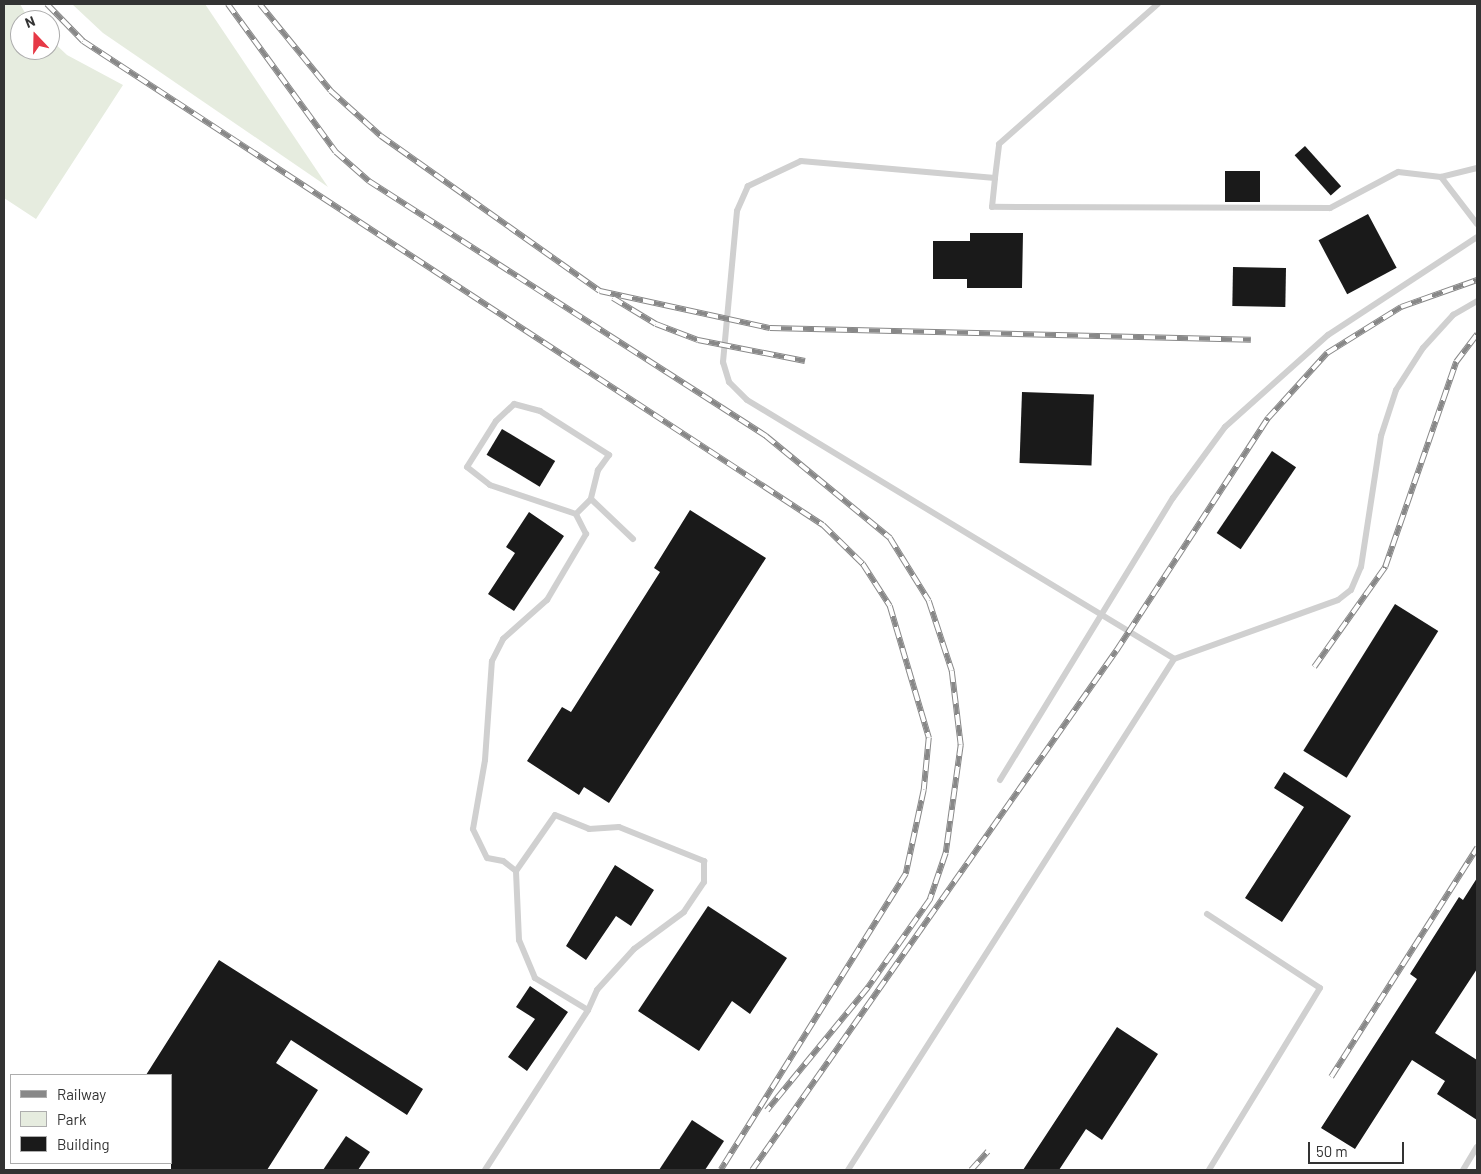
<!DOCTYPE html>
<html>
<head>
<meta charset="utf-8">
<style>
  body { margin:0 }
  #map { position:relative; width:1481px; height:1174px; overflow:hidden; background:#fff; font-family:Barlow,sans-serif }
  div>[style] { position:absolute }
  .green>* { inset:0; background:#e6ecdf }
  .building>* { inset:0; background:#1a1a1a; transform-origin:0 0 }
  .service>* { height:6px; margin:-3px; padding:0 3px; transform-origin:3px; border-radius:3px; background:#d0d0d0 }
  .rail>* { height:5.5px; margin-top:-2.75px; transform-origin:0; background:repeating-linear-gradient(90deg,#fff 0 11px,#888 0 22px); box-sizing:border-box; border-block:1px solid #888 }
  span { translate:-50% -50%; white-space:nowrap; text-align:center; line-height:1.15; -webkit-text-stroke:5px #fff; paint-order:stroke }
  .frame { position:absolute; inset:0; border:5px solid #333; pointer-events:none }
  .legend { position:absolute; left:10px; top:1074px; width:162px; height:90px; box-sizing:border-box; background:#fff; border:1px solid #adadad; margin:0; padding:6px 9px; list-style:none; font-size:15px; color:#333 }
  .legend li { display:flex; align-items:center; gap:10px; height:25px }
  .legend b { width:25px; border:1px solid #adadad }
  .north { position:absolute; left:10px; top:10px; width:50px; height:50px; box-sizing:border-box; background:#fff; border:1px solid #adadad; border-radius:50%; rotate:339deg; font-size:14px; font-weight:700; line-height:20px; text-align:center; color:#333 }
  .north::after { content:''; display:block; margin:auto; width:18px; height:22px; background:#e63946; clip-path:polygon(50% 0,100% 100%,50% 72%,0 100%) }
  .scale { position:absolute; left:1308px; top:1142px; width:96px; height:22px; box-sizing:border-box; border:2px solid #333; border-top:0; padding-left:6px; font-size:15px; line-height:18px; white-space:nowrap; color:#333; -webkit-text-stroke:4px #fff; paint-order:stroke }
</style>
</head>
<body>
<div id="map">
  <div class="green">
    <i style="clip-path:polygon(4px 4px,20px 4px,29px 20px,20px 20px,20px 50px,50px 50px,50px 39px,67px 55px,123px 85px,36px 219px,4px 198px)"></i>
    <i style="clip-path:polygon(72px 4px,205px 4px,328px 187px,103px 33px)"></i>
  </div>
  <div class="building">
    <i style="left:1305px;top:146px;width:54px;height:14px;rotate:48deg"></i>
    <i style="left:1225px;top:171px;width:35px;height:31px"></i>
    <i style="left:1368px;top:214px;width:61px;height:56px;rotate:62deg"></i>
    <i style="clip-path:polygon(970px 233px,1023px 233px,1022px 288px,967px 288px,967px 279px,933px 279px,933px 241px,970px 241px)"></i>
    <i style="left:1233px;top:267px;width:53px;height:39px;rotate:1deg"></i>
    <i style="left:1022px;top:392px;width:72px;height:71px;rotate:2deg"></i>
    <i style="left:502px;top:429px;width:62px;height:30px;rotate:31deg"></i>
    <i style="left:1272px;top:451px;width:29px;height:99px;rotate:34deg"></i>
    <i style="clip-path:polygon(690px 510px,766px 558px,609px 803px,584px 787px,579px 795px,527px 761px,562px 707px,571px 712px,660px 572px,654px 568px)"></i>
    <i style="clip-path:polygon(529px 512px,564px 536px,514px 611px,488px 594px,515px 553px,506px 547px)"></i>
    <i style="left:1395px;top:604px;width:51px;height:173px;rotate:32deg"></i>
    <i style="clip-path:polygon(1284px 772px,1351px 816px,1282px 922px,1245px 898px,1304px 807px,1274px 788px)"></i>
    <i style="clip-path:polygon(615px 865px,654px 890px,631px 926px,616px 916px,586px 960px,566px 946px)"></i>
    <i style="clip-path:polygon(1477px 878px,1477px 969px,1435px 1033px,1477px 1060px,1477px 1120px,1437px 1094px,1445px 1081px,1412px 1060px,1355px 1149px,1321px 1128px,1417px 979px,1410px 974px,1459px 897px,1463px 900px)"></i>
    <i style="clip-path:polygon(708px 906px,787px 958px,750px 1014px,732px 1001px,699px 1051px,638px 1011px)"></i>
    <i style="clip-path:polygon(219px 960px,423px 1089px,407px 1115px,291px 1040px,276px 1063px,318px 1090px,267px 1170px,171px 1170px,171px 1075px,146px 1075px)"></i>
    <i style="clip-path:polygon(530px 986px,568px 1012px,527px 1071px,508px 1057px,535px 1019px,516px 1007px)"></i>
    <i style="clip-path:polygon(1117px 1027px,1158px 1054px,1102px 1140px,1086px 1129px,1059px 1170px,1023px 1170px)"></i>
    <i style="clip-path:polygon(692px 1120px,724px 1141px,705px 1170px,659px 1170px)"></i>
    <i style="clip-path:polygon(346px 1136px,370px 1152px,358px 1170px,323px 1170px)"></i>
  </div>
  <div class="service">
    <i style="left:1477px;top:168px;width:37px;rotate:166deg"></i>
    <i style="left:1441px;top:177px;width:43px;rotate:-173.4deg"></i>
    <i style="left:1398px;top:172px;width:77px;rotate:152.1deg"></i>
    <i style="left:1330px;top:208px;width:338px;rotate:-179.8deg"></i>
    <i style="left:992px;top:207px;width:29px;rotate:-84deg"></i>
    <i style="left:995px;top:178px;width:195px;rotate:-175deg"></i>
    <i style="left:801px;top:161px;width:59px;rotate:154.7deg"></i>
    <i style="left:748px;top:186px;width:27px;rotate:114deg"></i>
    <i style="left:737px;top:211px;width:152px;rotate:95.3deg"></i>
    <i style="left:723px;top:362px;width:21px;rotate:73deg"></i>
    <i style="left:729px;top:382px;width:25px;rotate:45deg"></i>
    <i style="left:747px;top:400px;width:499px;rotate:31.2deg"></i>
    <i style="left:1174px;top:659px;width:174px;rotate:-19.8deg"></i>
    <i style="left:1338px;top:600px;width:16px;rotate:-38deg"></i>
    <i style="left:1351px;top:590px;width:25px;rotate:-67deg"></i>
    <i style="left:1361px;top:567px;width:133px;rotate:-81.3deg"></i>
    <i style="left:1381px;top:436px;width:48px;rotate:-71.9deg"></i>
    <i style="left:1396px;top:390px;width:50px;rotate:-57.3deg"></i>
    <i style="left:1423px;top:348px;width:45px;rotate:-47.7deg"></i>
    <i style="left:1453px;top:315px;width:28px;rotate:-30deg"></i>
    <i style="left:1441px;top:177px;width:59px;rotate:52.5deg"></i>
    <i style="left:995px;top:178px;width:34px;rotate:-83deg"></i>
    <i style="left:999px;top:144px;width:212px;rotate:-41.4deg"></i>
    <i style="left:576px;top:514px;width:21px;rotate:-45deg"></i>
    <i style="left:1000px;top:780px;width:331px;rotate:-58.5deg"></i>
    <i style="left:1173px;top:498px;width:88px;rotate:-53.8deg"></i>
    <i style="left:1225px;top:427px;width:138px;rotate:-41.8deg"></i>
    <i style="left:1328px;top:335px;width:178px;rotate:-33.3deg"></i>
    <i style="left:516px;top:871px;width:16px;rotate:-142deg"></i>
    <i style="left:503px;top:861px;width:16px;rotate:-169deg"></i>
    <i style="left:487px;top:858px;width:32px;rotate:-116deg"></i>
    <i style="left:473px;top:829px;width:70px;rotate:-80.1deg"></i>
    <i style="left:485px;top:760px;width:99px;rotate:-86deg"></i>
    <i style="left:492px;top:661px;width:25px;rotate:-63deg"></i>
    <i style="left:503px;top:639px;width:59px;rotate:-41.6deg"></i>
    <i style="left:547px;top:600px;width:77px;rotate:-59.4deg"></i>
    <i style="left:586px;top:534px;width:22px;rotate:-117deg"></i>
    <i style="left:576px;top:514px;width:91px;rotate:-161.4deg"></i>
    <i style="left:490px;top:485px;width:29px;rotate:-142deg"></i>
    <i style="left:467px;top:467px;width:54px;rotate:-57.8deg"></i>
    <i style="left:496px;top:421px;width:25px;rotate:-43deg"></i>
    <i style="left:514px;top:404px;width:27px;rotate:15deg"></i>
    <i style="left:540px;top:411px;width:82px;rotate:32.5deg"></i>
    <i style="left:609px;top:455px;width:19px;rotate:126deg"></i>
    <i style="left:598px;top:470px;width:30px;rotate:104deg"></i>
    <i style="left:591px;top:499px;width:58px;rotate:43.6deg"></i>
    <i style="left:1207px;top:914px;width:135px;rotate:33.2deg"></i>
    <i style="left:1320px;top:988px;width:213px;rotate:121.4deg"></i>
    <i style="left:485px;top:1170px;width:190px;rotate:-57.2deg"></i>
    <i style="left:588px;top:1010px;width:62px;rotate:-148.9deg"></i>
    <i style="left:535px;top:978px;width:41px;rotate:-112.8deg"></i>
    <i style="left:519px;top:940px;width:69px;rotate:-92.5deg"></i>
    <i style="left:516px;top:871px;width:68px;rotate:-55.1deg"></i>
    <i style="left:555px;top:815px;width:37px;rotate:22deg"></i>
    <i style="left:589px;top:829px;width:30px;rotate:-4deg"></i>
    <i style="left:619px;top:827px;width:92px;rotate:21.8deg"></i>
    <i style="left:704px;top:861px;width:21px;rotate:90deg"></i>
    <i style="left:704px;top:882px;width:36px;rotate:124deg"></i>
    <i style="left:684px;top:912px;width:62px;rotate:143.5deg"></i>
    <i style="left:634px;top:949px;width:55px;rotate:132.1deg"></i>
    <i style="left:597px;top:990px;width:22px;rotate:114deg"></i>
    <i style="left:848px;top:1170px;width:606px;rotate:-57.46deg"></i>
    <i style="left:1463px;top:1170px;width:27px;rotate:-59deg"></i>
  </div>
  <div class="rail">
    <i style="left:47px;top:4px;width:52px;rotate:45.8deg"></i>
    <i style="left:83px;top:41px;width:884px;rotate:33.19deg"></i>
    <i style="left:823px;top:525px;width:56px;rotate:44.3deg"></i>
    <i style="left:863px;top:564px;width:50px;rotate:57.3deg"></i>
    <i style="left:890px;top:606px;width:138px;rotate:73.5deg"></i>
    <i style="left:929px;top:738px;width:52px;rotate:95.5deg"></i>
    <i style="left:924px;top:790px;width:86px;rotate:102.1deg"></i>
    <i style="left:906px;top:874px;width:349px;rotate:122deg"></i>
    <i style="left:228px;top:4px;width:183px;rotate:53.9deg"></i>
    <i style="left:336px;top:152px;width:44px;rotate:41.3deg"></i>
    <i style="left:369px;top:181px;width:472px;rotate:32.7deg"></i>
    <i style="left:766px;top:436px;width:161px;rotate:39.4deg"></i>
    <i style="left:890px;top:538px;width:74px;rotate:58.2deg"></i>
    <i style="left:929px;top:601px;width:74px;rotate:71.8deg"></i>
    <i style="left:952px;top:671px;width:75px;rotate:83.1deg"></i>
    <i style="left:961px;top:745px;width:109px;rotate:97.9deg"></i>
    <i style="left:946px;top:853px;width:50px;rotate:108.8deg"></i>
    <i style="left:930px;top:900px;width:108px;rotate:125.2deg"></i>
    <i style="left:868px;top:988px;width:159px;rotate:129.4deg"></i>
    <i style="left:260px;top:4px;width:112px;rotate:50.8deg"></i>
    <i style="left:331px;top:91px;width:67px;rotate:42deg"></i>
    <i style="left:381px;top:136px;width:268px;rotate:35.3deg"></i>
    <i style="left:600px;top:291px;width:174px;rotate:12.3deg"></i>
    <i style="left:770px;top:328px;width:481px;rotate:1.4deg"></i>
    <i style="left:613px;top:298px;width:50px;rotate:31.2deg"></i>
    <i style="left:656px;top:324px;width:45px;rotate:20.9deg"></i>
    <i style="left:698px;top:340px;width:109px;rotate:11.1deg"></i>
    <i style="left:1314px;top:667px;width:123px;rotate:-54.6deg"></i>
    <i style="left:1385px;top:567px;width:217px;rotate:-70.9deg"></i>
    <i style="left:1456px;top:362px;width:35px;rotate:-53deg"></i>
    <i style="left:1331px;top:1077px;width:272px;rotate:-57.5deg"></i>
    <i style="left:752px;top:1170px;width:634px;rotate:-54.96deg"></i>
    <i style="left:1116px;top:651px;width:278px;rotate:-56.9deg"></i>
    <i style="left:1268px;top:418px;width:88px;rotate:-47.8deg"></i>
    <i style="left:1327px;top:353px;width:87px;rotate:-31.9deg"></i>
    <i style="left:1401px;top:307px;width:81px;rotate:-19.6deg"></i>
    <i style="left:971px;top:1170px;width:25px;rotate:-48deg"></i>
  </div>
  <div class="frame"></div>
  <ul class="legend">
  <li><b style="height:6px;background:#888"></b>Railway</li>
  <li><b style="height:14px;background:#e6ecdf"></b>Park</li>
  <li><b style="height:14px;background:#1a1a1a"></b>Building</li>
  </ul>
  <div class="north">N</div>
  <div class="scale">50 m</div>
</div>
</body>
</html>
